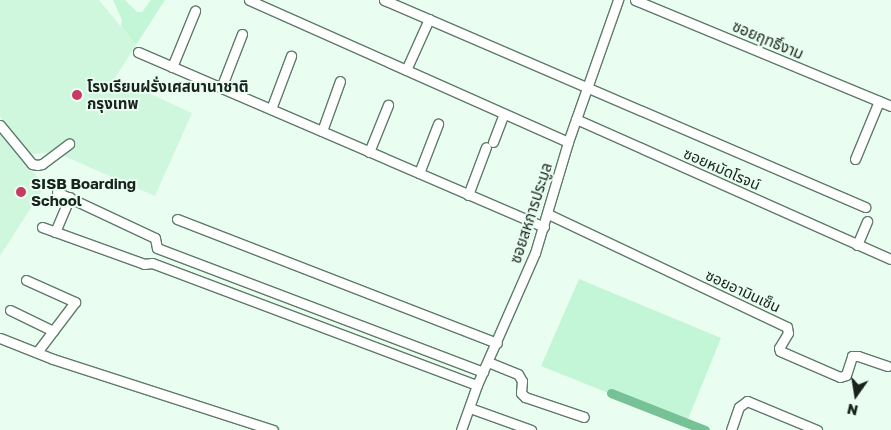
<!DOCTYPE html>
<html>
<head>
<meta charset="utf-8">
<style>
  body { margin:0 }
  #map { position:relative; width:891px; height:430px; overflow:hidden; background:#eafdf1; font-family:"Golos Text","Noto Sans Thai",sans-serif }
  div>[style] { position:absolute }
  .built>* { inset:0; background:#cff7de }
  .green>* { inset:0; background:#c2f6d6 }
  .canal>* { height:9px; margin:-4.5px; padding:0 4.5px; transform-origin:4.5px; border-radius:4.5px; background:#76c196 }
  .roads { filter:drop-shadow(1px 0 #5e7b69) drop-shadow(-1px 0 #5e7b69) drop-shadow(0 1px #5e7b69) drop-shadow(0 -1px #5e7b69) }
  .street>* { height:9px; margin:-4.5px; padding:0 4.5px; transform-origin:4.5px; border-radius:4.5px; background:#fff }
  .dots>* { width:14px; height:14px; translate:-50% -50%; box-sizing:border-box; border:2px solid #eafdf1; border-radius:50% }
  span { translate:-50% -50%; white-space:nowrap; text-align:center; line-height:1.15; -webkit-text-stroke:4px #eafdf1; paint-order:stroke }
  .street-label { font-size:15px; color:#17231c }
  .poi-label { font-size:15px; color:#17231c; font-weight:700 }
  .left { translate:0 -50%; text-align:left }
  .north { position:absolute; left:831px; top:370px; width:50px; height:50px; -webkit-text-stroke:4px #eafdf1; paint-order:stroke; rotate:193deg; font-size:14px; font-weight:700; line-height:20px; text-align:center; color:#17231c }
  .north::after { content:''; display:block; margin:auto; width:18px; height:22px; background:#17231c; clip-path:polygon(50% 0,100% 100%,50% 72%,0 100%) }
</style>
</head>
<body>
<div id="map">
  <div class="built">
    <i style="clip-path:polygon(0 0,99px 0,136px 45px,115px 78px,192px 113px,155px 196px,55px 152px,31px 154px,0 117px)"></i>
    <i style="clip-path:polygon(0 133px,45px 186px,0 256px)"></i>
  </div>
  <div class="green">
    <i style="clip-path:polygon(113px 0,125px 0,137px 12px,142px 12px,151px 0,165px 0,136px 45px,121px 26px,122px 20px)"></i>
    <i style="clip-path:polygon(579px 279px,721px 338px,688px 419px,613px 390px,606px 392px,541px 366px)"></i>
  </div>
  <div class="canal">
    <i style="left:611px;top:393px;width:101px;rotate:21.5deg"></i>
  </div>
  <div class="roads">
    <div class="street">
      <i style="left:249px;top:0;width:349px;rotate:24deg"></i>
      <i style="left:384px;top:0;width:524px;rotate:23.28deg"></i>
      <i style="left:635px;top:0;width:277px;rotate:22.5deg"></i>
      <i style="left:138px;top:52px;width:442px;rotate:23.3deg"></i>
      <i style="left:172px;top:67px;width:61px;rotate:-67.7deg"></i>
      <i style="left:406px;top:70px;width:56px;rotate:-65.7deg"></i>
      <i style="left:221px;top:88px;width:58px;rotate:-68.7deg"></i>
      <i style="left:271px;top:109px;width:57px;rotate:-69.3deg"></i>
      <i style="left:576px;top:119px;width:344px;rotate:24deg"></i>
      <i style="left:0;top:125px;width:50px;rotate:50.6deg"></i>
      <i style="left:32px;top:164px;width:5px;rotate:11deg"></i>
      <i style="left:37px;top:165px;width:5px;rotate:-11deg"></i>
      <i style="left:42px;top:164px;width:34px;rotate:-37deg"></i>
      <i style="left:322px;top:131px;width:53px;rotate:-70.2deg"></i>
      <i style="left:493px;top:142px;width:30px;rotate:-69deg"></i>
      <i style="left:369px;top:152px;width:51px;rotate:-68deg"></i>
      <i style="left:855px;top:159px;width:63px;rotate:-67.5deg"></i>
      <i style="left:419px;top:173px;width:53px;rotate:-68.8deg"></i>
      <i style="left:57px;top:192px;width:108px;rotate:25.1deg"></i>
      <i style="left:155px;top:238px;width:10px;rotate:79deg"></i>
      <i style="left:157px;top:248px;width:349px;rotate:20.8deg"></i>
      <i style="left:468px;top:195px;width:51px;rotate:-69.4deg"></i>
      <i style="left:548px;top:214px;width:264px;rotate:25.3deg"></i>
      <i style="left:787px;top:327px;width:6px;rotate:81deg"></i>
      <i style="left:788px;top:333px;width:17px;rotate:121deg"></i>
      <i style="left:779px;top:348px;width:3px;rotate:72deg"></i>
      <i style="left:780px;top:351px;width:65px;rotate:23.4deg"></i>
      <i style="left:840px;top:377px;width:6px;rotate:-18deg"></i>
      <i style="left:846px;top:375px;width:20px;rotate:-72deg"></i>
      <i style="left:852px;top:356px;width:6px"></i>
      <i style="left:858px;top:356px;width:31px;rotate:19deg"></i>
      <i style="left:177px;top:219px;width:343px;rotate:21.2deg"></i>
      <i style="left:42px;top:227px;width:109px;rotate:19.9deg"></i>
      <i style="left:144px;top:264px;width:8px;rotate:-7deg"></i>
      <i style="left:152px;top:263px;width:347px;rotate:20.6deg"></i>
      <i style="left:55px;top:232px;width:38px;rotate:-67deg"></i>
      <i style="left:857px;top:245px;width:26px;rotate:-67deg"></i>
      <i style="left:26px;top:280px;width:54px;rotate:24.2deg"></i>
      <i style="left:75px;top:302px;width:63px;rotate:127.2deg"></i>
      <i style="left:10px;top:310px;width:48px;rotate:26deg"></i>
      <i style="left:0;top:338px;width:57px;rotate:21.6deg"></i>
      <i style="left:53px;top:359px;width:231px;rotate:17.9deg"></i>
      <i style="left:488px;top:362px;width:32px;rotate:22deg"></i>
      <i style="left:518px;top:374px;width:8px;rotate:60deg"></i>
      <i style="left:522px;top:381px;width:12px;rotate:95deg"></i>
      <i style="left:521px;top:393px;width:6px;rotate:45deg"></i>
      <i style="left:525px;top:397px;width:62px;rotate:18.7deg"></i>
      <i style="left:470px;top:408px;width:65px;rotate:19.8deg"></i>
      <i style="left:461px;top:430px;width:48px;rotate:-70.4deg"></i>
      <i style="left:477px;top:385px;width:144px;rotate:-66.3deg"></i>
      <i style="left:535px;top:253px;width:116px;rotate:-73.4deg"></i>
      <i style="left:568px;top:142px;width:151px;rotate:-70.6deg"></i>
      <i style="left:731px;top:430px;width:24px;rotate:-71deg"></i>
      <i style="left:739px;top:407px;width:10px;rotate:-37deg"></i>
      <i style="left:747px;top:401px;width:76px;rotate:22.5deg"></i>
    </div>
  </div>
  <div class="dots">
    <i style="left:77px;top:95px;background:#c83a63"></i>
    <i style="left:21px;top:192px;background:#c83a63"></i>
  </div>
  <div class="street-label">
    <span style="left:768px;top:40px;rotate:23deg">ซอยฤทธิ์งาม</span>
    <span style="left:722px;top:169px;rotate:24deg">ซอยหมัดโรจน์</span>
    <span style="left:531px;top:213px;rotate:-72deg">ซอยสหการประมูล</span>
    <span style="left:743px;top:291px;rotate:25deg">ซอยอามินเซ็น</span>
  </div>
  <div class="poi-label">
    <span class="left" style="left:87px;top:95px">โรงเรียนฝรั่งเศสนานาชาติ<br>กรุงเทพ</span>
    <span class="left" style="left:31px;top:192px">SISB Boarding<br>School</span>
  </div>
  <div class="north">N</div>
</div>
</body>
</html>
